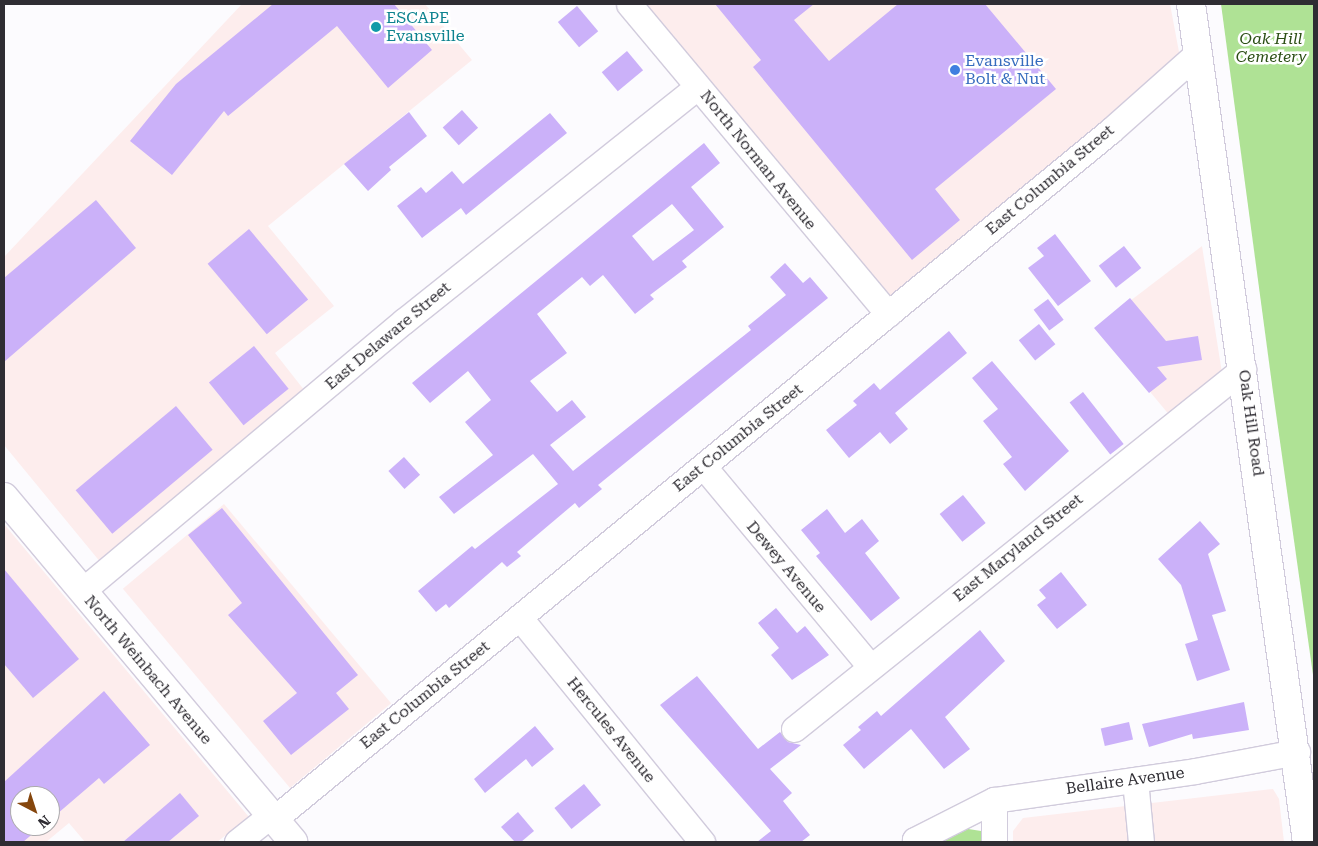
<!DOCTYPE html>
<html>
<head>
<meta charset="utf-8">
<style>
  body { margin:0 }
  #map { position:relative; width:1318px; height:846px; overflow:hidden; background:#fcfbfe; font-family:"Roboto Serif",serif }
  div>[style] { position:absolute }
  .commercial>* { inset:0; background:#fdeded; transform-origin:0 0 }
  .green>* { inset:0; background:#afe295 }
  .building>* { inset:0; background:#cbb1f9; transform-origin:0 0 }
  .roads { filter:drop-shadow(1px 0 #d1cbdc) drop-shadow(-1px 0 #d1cbdc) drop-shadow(0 1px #d1cbdc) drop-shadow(0 -1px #d1cbdc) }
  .street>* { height:25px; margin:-12.5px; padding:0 12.5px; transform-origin:12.5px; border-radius:12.5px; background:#fff }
  .secondary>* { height:28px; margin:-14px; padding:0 14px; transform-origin:14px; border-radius:14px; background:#fff }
  .dots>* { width:14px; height:14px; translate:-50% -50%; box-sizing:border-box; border:2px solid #fff; border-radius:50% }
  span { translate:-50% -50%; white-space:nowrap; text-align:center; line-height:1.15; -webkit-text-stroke:5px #fff; paint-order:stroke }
  .culture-label { font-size:16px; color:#0d838f }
  .left { translate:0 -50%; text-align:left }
  .park-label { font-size:16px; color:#2c4f15; font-style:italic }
  .shop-label { font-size:16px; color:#366cbe }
  .street-label { font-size:16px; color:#2f2d33 }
  .frame { position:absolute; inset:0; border:5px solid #2f2d33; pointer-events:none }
  .north { position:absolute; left:10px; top:786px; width:50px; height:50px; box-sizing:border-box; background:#fff; border:1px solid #acabad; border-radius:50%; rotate:140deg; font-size:14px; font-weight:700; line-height:20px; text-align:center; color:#2f2d33 }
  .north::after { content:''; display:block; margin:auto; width:18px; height:22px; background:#85460d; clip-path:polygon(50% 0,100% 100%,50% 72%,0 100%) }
</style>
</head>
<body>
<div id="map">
  <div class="commercial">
    <i style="clip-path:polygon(242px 4px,425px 4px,472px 60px,268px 226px,334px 306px,275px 353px,312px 400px,106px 569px,4px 445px,4px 257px)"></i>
    <i style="clip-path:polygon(630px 4px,1170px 4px,1182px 68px,888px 314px)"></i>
    <i style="clip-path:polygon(1202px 246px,1222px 373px,1171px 417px,1096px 327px)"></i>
    <i style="left:224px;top:504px;width:260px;height:132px;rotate:50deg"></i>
    <i style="clip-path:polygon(evenodd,4px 524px,249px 817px,217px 842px,85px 842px,69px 823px,46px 842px,4px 842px,4px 524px,20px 796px,50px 796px,50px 826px,20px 826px,20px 796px)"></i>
    <i style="clip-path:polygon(1273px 789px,1279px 799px,1284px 842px,1013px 842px,1013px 831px,1023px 818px)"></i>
  </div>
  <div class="green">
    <i style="clip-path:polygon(1221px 4px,1314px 4px,1314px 682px,1273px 392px)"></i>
    <i style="clip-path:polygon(962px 828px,981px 831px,983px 842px,943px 842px,947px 834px)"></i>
  </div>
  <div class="building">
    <i style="clip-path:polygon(273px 4px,394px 4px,432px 50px,388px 88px,337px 26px,228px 116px,224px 111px,172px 175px,130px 141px,176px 84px)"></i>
    <i style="clip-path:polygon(715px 4px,814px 4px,794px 20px,829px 61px,898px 4px,985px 4px,1056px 89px,935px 189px,960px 220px,912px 260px,753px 67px,761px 60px)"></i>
    <i style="left:577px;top:6px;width:33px;height:25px;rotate:50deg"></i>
    <i style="left:627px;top:51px;width:25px;height:33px;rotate:50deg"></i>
    <i style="left:462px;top:110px;width:24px;height:26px;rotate:48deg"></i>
    <i style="clip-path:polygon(409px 112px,427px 136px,389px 167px,391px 170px,368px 191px,344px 164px)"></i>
    <i style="clip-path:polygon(550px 113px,567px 133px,466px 215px,461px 208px,422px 238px,397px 206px,421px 187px,426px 193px,452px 171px,463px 184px)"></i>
    <i style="clip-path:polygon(evenodd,704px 143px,720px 163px,691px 187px,724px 227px,682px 261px,687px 267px,650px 295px,654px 299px,635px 314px,603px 275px,590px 286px,582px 277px,537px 314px,567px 353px,530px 381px,557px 412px,572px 400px,586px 417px,550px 445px,573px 471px,751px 330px,748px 326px,786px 295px,770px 277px,785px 263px,803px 283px,810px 277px,828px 298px,598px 485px,602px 489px,579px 508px,575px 503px,517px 552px,521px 556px,507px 567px,502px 562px,449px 608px,446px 604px,436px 612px,418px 591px,472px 546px,475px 549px,558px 484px,533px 454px,454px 514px,439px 497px,493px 455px,465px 422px,491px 400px,468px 371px,430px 403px,412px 383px,704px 143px,672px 204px,694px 230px,653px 261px,632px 236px,672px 204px)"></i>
    <i style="clip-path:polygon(96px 200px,136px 248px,4px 362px,4px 278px)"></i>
    <i style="left:249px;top:229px;width:92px;height:54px;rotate:50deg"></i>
    <i style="clip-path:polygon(1055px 234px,1091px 281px,1058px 306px,1028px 268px,1044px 256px,1037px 248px)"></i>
    <i style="left:1124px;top:246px;width:28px;height:32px;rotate:52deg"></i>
    <i style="clip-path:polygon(1130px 298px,1166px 341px,1198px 336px,1202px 360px,1157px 367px,1167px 379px,1149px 393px,1094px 328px)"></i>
    <i style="left:1048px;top:299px;width:26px;height:18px;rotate:53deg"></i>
    <i style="left:1039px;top:324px;width:26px;height:26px;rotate:51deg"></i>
    <i style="clip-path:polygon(949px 331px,967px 353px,895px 413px,908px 429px,890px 444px,880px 432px,849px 458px,826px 430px,857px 405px,853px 401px,874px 383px,880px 390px)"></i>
    <i style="left:254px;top:346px;width:55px;height:58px;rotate:51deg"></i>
    <i style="clip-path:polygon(992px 361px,1069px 451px,1025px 491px,1003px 464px,1012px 457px,983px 421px,998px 409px,972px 378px)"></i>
    <i style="left:1083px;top:392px;width:66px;height:17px;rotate:52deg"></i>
    <i style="left:176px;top:406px;width:57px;height:131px;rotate:50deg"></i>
    <i style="left:404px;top:457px;width:24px;height:21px;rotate:48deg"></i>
    <i style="left:963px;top:495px;width:36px;height:30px;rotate:51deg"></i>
    <i style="clip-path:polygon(222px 508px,358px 675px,336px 693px,349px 709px,291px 755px,263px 721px,297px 693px,228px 615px,242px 603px,188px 535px)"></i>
    <i style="clip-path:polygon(827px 509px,845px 533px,862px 519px,879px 541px,865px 553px,900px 598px,871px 621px,816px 556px,820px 553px,801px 530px)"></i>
    <i style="clip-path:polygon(1200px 521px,1220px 544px,1208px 554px,1226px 611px,1212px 615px,1230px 670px,1197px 681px,1185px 644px,1198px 640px,1181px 585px,1158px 559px)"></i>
    <i style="clip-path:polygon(4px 569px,79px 659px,33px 698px,4px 664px)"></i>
    <i style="clip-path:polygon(1061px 572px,1087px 605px,1057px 629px,1037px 605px,1046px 598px,1039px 590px)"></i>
    <i style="clip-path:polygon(776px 608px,797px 633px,805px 626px,829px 655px,792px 680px,771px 655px,779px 648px,758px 623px)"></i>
    <i style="clip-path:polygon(980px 630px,1005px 661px,945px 717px,970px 749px,944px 769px,911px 729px,864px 769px,843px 745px,861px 730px,858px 727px,877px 711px,881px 716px)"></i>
    <i style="clip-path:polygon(697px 676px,758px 749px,780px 732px,788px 742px,801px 745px,770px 769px,792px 793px,783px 801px,810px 835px,801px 842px,757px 842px,771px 831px,660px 705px)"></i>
    <i style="clip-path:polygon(104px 691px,150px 745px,104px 784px,99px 778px,50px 820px,50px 796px,20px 796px,20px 826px,42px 826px,23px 842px,4px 842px,4px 782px)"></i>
    <i style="clip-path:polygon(1244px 702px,1249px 730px,1193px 739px,1192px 734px,1149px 747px,1142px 724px)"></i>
    <i style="left:1129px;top:722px;width:18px;height:29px;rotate:77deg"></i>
    <i style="clip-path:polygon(535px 726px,554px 749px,532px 767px,526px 759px,485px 793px,474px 779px)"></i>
    <i style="left:584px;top:784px;width:27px;height:38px;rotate:51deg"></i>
    <i style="clip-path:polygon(180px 793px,199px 816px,168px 842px,123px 842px)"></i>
    <i style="clip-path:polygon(518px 812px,534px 831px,521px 842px,515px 842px,501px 827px)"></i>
  </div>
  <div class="roads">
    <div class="street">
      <i style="left:629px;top:4px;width:404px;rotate:50.1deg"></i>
      <i style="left:704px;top:467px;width:259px;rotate:50.2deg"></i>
      <i style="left:82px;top:591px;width:420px;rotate:-40deg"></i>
      <i style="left:404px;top:321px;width:375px;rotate:-38.6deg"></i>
      <i style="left:520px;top:618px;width:289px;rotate:50.9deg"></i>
      <i style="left:794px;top:729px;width:576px;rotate:-38.72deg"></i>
      <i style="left:1135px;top:780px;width:62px;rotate:84.5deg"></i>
      <i style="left:274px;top:819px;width:1083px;rotate:-39.45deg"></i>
      <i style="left:1110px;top:131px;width:118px;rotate:-41.6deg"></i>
      <i style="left:237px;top:842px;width:43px;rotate:-38.5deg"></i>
      <i style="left:917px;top:842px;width:3px;rotate:-135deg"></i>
      <i style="left:915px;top:840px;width:89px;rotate:-26.9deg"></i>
      <i style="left:994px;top:842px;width:42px;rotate:-90deg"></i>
      <i style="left:994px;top:800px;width:203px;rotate:-8.2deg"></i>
      <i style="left:1195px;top:771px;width:104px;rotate:-10.6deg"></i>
    </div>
    <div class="secondary">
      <i style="left:1191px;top:4px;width:846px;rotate:82.12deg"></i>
      <i style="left:4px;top:497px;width:450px;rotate:50deg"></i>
    </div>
  </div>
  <div class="dots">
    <i style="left:376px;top:27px;background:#0f9aa8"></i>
    <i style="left:955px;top:70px;background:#3f7fe0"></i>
  </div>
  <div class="culture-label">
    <span class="left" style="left:386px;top:27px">ESCAPE<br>Evansville</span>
  </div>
  <div class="park-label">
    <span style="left:1271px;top:48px">Oak Hill<br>Cemetery</span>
  </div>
  <div class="shop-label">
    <span class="left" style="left:965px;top:70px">Evansville<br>Bolt &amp; Nut</span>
  </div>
  <div class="street-label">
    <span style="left:758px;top:160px;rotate:51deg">North Norman Avenue</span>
    <span style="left:1050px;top:180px;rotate:-40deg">East Columbia Street</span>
    <span style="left:388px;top:336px;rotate:-40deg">East Delaware Street</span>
    <span style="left:1251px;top:423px;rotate:82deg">Oak Hill Road</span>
    <span style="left:738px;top:438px;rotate:-39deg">East Columbia Street</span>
    <span style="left:1018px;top:548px;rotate:-39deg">East Maryland Street</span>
    <span style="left:786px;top:567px;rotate:50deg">Dewey Avenue</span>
    <span style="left:148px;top:670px;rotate:50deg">North Weinbach Avenue</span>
    <span style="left:425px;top:695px;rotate:-39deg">East Columbia Street</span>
    <span style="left:611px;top:730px;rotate:51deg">Hercules Avenue</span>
    <span style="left:1125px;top:781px;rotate:-8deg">Bellaire Avenue</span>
  </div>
  <div class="frame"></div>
  <div class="north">N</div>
</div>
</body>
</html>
